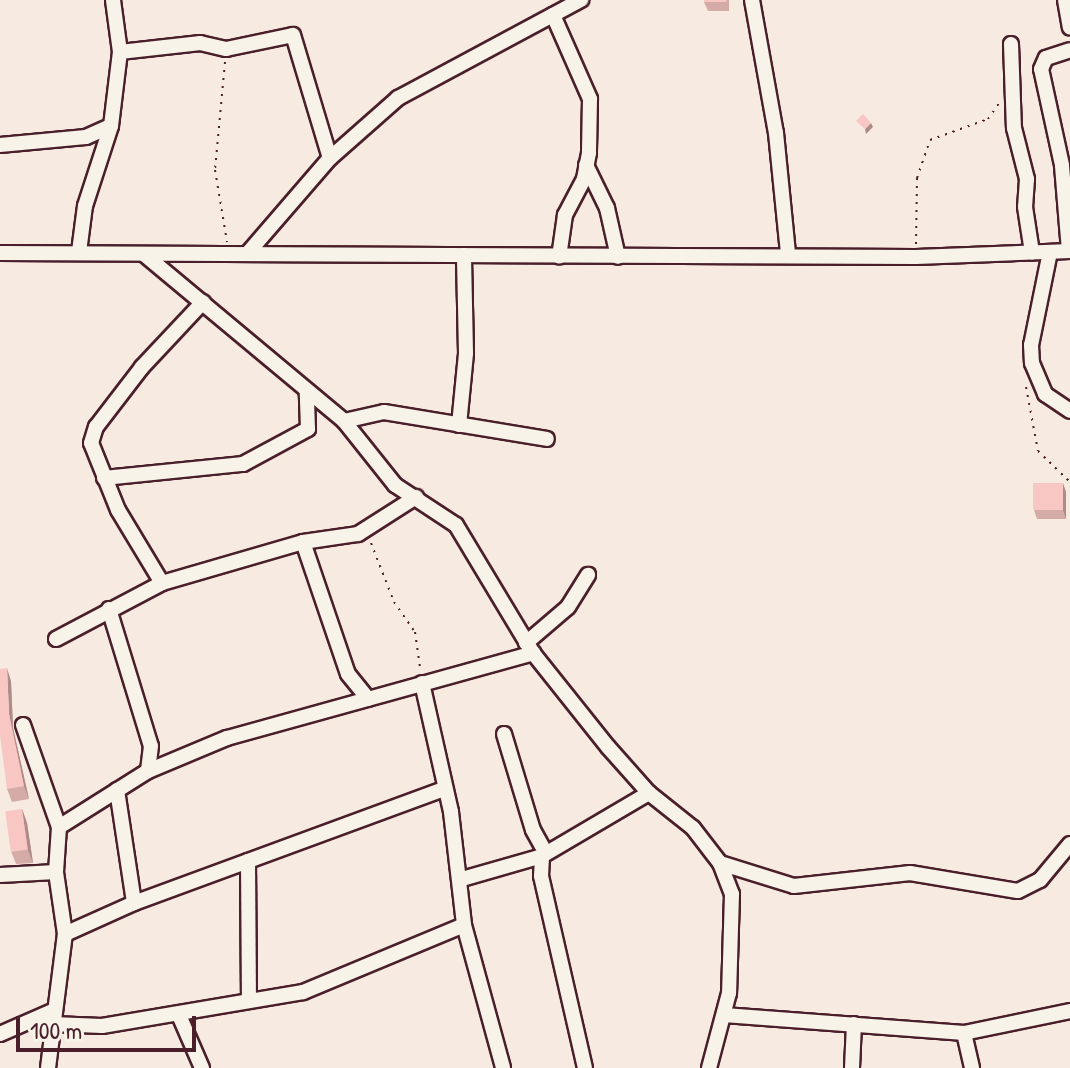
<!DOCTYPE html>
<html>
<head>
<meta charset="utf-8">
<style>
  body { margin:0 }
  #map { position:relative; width:1070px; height:1068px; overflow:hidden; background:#f7eae1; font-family:"Patrick Hand",sans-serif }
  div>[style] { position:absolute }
  .path>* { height:2px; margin-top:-1px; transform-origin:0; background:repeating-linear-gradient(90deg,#4a1f2b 0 2px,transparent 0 8px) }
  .roads { filter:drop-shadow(2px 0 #4a1f2b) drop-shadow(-2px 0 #4a1f2b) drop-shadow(0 2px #4a1f2b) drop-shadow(0 -2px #4a1f2b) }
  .minor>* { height:14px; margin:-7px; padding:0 7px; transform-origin:7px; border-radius:7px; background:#f7f3e8 }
  .wall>* { inset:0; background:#d5aba8 }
  .shaded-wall>* { inset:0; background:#ae8b88 }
  .building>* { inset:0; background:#f8c7c3; transform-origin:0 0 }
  span { translate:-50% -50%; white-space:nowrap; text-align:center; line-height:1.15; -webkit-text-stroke:6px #f7f3e8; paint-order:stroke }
  .scale { position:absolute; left:16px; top:1016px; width:180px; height:36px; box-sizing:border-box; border:4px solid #4a1f2b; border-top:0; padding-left:10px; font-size:24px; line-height:28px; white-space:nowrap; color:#4a1f2b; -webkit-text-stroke:6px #f7f3e8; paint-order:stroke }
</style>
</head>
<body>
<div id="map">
  <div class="path">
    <i style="left:225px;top:62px;width:108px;rotate:95.3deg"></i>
    <i style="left:215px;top:170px;width:73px;rotate:80.5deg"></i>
    <i style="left:916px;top:244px;width:66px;rotate:-89.1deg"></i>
    <i style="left:917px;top:178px;width:40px;rotate:-71.1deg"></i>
    <i style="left:930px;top:140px;width:62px;rotate:-19.9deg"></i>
    <i style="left:988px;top:119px;width:21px;rotate:-55deg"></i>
    <i style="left:1026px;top:387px;width:65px;rotate:79.4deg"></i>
    <i style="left:1038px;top:451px;width:45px;rotate:44.1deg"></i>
    <i style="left:371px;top:543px;width:63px;rotate:68.7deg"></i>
    <i style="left:394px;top:602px;width:37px;rotate:55deg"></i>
    <i style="left:415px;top:632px;width:37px;rotate:82deg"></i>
  </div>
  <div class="roads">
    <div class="minor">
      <i style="left:752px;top:0;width:135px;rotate:79.8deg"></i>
      <i style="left:776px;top:133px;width:122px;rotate:84.3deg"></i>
      <i style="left:1065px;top:0;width:28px;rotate:80deg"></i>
      <i style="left:553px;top:15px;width:92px;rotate:66.2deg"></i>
      <i style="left:590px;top:99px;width:54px;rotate:91.1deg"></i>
      <i style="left:589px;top:153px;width:26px;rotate:101deg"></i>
      <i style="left:584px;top:179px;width:41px;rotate:117.8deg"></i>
      <i style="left:565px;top:215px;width:42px;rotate:98.1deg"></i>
      <i style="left:1011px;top:44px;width:84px;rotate:88deg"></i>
      <i style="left:1014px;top:128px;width:53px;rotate:75.7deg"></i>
      <i style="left:1027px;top:179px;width:28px;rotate:94deg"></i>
      <i style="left:1025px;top:207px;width:46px;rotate:81.2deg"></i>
      <i style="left:120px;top:52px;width:81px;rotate:-6.4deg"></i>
      <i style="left:200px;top:43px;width:27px;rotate:13deg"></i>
      <i style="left:226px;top:49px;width:68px;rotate:-11.8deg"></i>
      <i style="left:293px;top:35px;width:128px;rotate:73.3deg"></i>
      <i style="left:0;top:145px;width:86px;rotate:-5.3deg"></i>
      <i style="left:86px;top:137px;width:27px;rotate:-24deg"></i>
      <i style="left:586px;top:165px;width:48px;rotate:64deg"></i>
      <i style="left:607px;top:208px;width:50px;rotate:77.3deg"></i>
      <i style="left:1069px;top:251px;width:86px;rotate:-94.7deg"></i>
      <i style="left:1062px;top:165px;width:98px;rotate:-102.3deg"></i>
      <i style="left:1041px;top:69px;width:12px;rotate:-66deg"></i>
      <i style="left:1046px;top:58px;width:25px;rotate:-18deg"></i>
      <i style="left:79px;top:252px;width:46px;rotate:-82.6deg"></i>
      <i style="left:85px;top:206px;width:84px;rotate:-72deg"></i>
      <i style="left:111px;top:126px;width:75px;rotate:-83.1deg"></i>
      <i style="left:120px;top:52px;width:52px;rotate:-97.7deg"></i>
      <i style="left:1050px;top:252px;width:95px;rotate:101.5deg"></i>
      <i style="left:1031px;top:345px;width:18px;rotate:87deg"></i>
      <i style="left:1032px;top:363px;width:34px;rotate:67deg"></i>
      <i style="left:1045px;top:394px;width:30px;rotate:34deg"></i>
      <i style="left:0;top:253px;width:916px;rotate:0.25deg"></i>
      <i style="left:916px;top:257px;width:154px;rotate:-2.2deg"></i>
      <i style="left:247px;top:254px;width:127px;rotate:-49.2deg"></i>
      <i style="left:330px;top:158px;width:91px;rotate:-41.4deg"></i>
      <i style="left:398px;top:98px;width:208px;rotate:-28.2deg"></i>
      <i style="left:145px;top:255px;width:259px;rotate:39.8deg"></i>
      <i style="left:344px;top:421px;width:82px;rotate:51.4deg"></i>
      <i style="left:395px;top:485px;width:73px;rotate:33.3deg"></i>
      <i style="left:456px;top:525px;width:149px;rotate:59deg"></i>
      <i style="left:533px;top:653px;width:120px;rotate:51.4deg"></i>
      <i style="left:608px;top:747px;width:62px;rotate:48.3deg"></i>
      <i style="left:649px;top:793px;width:56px;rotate:38.5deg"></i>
      <i style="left:693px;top:828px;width:44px;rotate:52.4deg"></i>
      <i style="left:720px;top:863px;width:33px;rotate:69deg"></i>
      <i style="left:732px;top:894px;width:99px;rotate:91.7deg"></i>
      <i style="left:729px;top:993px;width:78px;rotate:104.9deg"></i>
      <i style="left:344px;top:421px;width:41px;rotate:-12.7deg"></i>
      <i style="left:384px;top:412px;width:165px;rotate:9.4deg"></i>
      <i style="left:459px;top:425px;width:72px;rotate:-84.4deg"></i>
      <i style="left:466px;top:353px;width:98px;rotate:-91.2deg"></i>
      <i style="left:104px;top:478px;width:140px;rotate:-5.8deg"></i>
      <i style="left:243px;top:464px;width:74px;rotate:-28.3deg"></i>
      <i style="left:308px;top:429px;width:38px;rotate:-92deg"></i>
      <i style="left:303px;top:542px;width:139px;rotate:71.2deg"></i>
      <i style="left:348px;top:674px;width:32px;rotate:51deg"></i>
      <i style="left:162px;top:583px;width:85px;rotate:-121.1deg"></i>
      <i style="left:118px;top:510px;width:72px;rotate:-111.9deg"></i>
      <i style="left:91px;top:443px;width:17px;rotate:-73deg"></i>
      <i style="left:96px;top:427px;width:76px;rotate:-52.5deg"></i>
      <i style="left:142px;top:367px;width:89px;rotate:-46.8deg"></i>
      <i style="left:109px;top:609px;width:143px;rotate:73deg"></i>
      <i style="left:151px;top:746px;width:25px;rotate:97deg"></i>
      <i style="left:56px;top:639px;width:120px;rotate:-27.8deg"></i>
      <i style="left:162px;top:583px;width:147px;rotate:-16.2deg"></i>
      <i style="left:303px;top:542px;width:56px;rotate:-8.3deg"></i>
      <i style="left:358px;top:534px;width:69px;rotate:-32.5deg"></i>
      <i style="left:526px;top:643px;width:55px;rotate:-40.6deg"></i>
      <i style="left:568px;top:607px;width:38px;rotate:-58deg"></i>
      <i style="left:422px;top:683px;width:132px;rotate:77.3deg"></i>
      <i style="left:451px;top:812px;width:114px;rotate:83.4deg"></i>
      <i style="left:464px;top:925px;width:148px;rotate:74.7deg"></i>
      <i style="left:23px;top:725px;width:108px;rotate:70.6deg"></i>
      <i style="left:504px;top:734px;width:100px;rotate:73.2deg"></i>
      <i style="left:533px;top:830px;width:26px;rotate:61deg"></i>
      <i style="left:117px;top:790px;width:114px;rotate:81.4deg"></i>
      <i style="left:248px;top:861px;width:139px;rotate:89.6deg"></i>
      <i style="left:720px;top:863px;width:77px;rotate:17.3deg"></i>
      <i style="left:794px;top:886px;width:117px;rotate:-6.4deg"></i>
      <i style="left:910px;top:873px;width:109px;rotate:9.5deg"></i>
      <i style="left:1018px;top:891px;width:25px;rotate:-27deg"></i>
      <i style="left:1040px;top:880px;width:47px;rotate:-50.2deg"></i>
      <i style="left:0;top:875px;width:56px;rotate:-3.1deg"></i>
      <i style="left:462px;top:879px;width:83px;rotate:-16deg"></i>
      <i style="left:65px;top:934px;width:76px;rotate:-24.2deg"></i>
      <i style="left:134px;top:903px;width:330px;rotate:-20.2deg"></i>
      <i style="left:179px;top:1015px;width:58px;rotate:66.5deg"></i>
      <i style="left:724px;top:1015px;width:241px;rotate:4.3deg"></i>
      <i style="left:964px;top:1033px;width:108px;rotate:-11.7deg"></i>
      <i style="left:53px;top:1024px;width:49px;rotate:2.3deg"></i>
      <i style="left:102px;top:1026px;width:204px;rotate:-9.6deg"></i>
      <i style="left:303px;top:992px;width:174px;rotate:-22.6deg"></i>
      <i style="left:964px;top:1033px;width:36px;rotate:77deg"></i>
      <i style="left:0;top:1034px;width:60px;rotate:-23.6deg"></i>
      <i style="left:48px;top:1068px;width:135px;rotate:-82.8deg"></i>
      <i style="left:65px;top:934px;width:63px;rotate:-98.3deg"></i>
      <i style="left:56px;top:872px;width:45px;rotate:-86.2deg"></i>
      <i style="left:59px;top:827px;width:105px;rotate:-32.2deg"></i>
      <i style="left:148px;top:771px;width:86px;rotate:-22.7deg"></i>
      <i style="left:227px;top:738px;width:318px;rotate:-15.5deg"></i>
      <i style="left:585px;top:1068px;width:197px;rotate:-102.9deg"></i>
      <i style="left:541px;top:876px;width:20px;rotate:-87deg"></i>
      <i style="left:542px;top:856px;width:124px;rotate:-30.5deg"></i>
      <i style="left:852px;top:1068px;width:44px;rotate:-87.4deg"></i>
    </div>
  </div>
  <div class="wall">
    <i style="clip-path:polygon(729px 0,729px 11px,708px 11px,704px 2px)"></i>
    <i style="clip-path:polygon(1066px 492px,1066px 519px,1037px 519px,1034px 510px)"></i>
    <i style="clip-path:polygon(11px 681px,13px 728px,29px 799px,12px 802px,7px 789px)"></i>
    <i style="clip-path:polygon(22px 809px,27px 823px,33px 863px,16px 864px,11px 851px)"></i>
  </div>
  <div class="shaded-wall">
    <i style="clip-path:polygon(871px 123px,873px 127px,866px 134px,865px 129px)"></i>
    <i style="clip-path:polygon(1063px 483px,1066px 492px,1066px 519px,1063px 510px)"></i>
    <i style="clip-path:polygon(7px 668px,11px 681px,13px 728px,29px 799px,24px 786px,9px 714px)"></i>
    <i style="clip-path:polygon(22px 809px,27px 823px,33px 863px,28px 850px)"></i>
  </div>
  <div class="building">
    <i style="left:704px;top:0;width:22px;height:2px"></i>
    <i style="clip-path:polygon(863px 114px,871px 123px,865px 129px,856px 121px)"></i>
    <i style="left:1063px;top:483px;width:27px;height:30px;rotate:90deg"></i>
    <i style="clip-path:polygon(7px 668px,9px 714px,24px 786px,7px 789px,0 735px,0 669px)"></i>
    <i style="left:22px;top:809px;width:41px;height:17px;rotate:82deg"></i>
  </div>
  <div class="scale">100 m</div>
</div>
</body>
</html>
